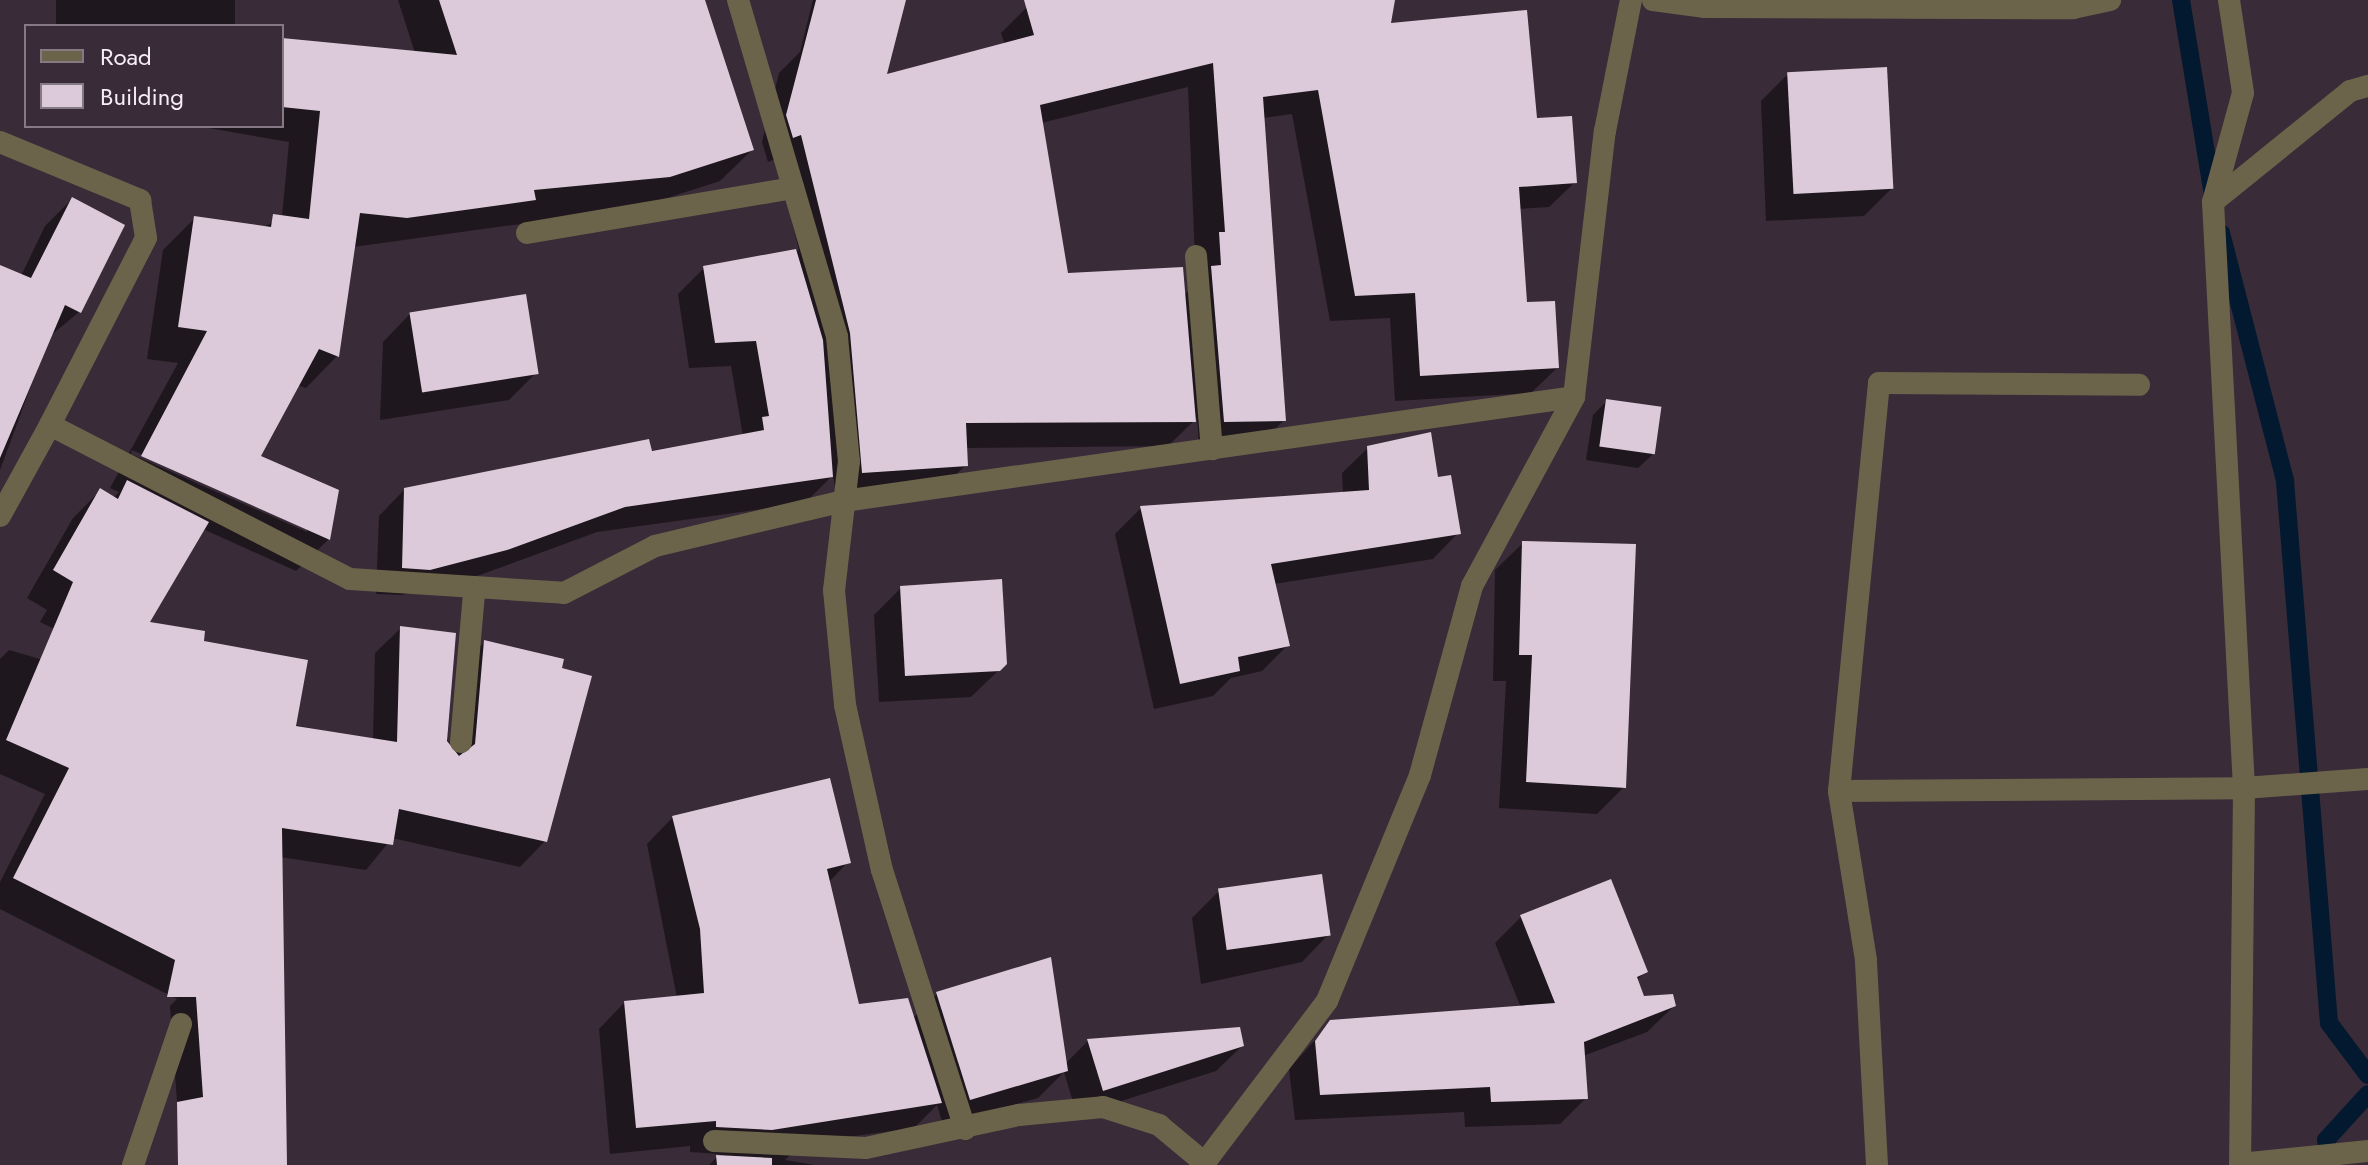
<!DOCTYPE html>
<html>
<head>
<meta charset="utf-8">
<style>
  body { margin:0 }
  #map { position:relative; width:2368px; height:1165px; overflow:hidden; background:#392b38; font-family:Jost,sans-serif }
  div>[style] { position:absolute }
  .shadow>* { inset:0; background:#0007; transform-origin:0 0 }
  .stream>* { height:18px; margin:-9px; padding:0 9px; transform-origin:9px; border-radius:9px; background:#031930 }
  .building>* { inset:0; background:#dccadb; transform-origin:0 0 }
  .service>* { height:22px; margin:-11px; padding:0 11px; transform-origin:11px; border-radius:11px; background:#6c644a }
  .minor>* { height:22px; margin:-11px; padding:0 11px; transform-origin:11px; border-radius:11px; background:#6c644a }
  span { translate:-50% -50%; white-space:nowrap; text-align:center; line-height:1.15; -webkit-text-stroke:8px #392b38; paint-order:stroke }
  .legend { position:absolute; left:24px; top:24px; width:260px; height:104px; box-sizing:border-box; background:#392b38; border:2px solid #857984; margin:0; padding:10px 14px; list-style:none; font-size:24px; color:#f7edf6 }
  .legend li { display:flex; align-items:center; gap:16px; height:40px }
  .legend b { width:40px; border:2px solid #857984 }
</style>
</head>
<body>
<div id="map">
  <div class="shadow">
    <i style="left:56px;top:0;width:179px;height:27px"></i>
    <i style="clip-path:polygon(evenodd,398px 0,703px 0,752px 150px,720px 181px,636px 208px,353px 247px,337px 356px,306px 388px,297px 385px,258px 457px,337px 491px,328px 540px,296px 571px,203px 529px,115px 659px,40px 622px,47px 610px,27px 598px,73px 518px,100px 491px,113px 498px,119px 492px,110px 488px,178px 363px,147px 359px,163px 250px,194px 219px,262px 228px,282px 217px,289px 142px,197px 126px,282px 126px,282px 40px,415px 53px,398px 0,132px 450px,307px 528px,307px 532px,131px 454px,132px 450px)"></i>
    <i style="clip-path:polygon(evenodd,813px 0,904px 0,884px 77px,1005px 45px,1001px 33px,1027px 7px,1057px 0,1393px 0,1388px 25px,1536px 121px,1575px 182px,1549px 207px,1518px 209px,1525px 304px,1557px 368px,1531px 393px,1395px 401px,1390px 318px,1330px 321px,1292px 114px,1263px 118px,1284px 420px,1258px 446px,1199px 446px,1197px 418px,1168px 446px,965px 448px,966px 465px,940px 490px,837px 498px,829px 454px,831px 477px,805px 503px,597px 532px,480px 575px,402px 595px,376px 594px,379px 516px,405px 489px,743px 436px,731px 366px,689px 368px,678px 294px,704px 268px,799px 250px,776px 159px,768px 162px,762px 142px,779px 73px,800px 52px,813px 0,1188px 87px,1196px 284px,1183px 296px,1067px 276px,1041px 123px,1188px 87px)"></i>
    <i style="clip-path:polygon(1788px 74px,1891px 189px,1864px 216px,1766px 221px,1761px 101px)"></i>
    <i style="clip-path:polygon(72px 199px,79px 312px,49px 337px,0 470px,0 267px,21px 276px,45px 226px)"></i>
    <i style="clip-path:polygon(410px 314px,536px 373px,509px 400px,380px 420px,383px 342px)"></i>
    <i style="clip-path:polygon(1607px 401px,1652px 455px,1638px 468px,1586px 460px,1593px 415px)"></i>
    <i style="clip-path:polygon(1368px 448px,1458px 533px,1433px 559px,1274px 584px,1288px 645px,1262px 671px,1231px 678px,1213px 696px,1154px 709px,1115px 534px,1141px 508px,1343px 494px,1342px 473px)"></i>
    <i style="clip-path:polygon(1523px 543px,1624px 787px,1597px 814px,1499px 808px,1506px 681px,1493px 681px,1495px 570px)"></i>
    <i style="clip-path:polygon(901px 588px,1005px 664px,971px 697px,879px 702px,874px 615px)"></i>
    <i style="clip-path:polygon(401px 628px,452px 750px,459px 667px,485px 642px,545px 841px,520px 867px,392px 838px,366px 870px,280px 857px,285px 1136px,181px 1155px,170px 1006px,177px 999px,0 909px,0 882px,45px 794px,0 774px,0 659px,9px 650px,211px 709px,373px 740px,375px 653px)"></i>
    <i style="clip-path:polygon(673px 817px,848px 862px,828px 883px,857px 1007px,913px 1018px,937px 994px,1065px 1064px,1088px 1041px,1242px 1046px,1216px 1071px,1077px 1115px,1064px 1072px,1038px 1098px,943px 1125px,937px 1105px,914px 1128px,803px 1143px,785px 1160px,815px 1165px,709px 1165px,720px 1154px,690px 1152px,690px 1146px,610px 1154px,599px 1029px,625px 1002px,677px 998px,647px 844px)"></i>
    <i style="clip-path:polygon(1219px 891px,1329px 934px,1302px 962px,1201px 984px,1192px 918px)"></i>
    <i style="clip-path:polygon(1521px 917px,1646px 971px,1636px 981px,1643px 998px,1674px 1006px,1647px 1032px,1583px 1056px,1586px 1098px,1560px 1124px,1465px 1127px,1464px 1112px,1295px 1120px,1289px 1069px,1331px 1022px,1521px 1008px,1495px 943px)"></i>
  </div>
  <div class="stream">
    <i style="left:2181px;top:0;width:199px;rotate:80.7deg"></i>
    <i style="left:2221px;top:233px;width:256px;rotate:75.5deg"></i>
    <i style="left:2285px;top:481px;width:544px;rotate:85.36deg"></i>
    <i style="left:2329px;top:1023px;width:65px;rotate:53.1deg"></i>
    <i style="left:2330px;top:1165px;width:25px;rotate:-99deg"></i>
    <i style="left:2326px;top:1140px;width:62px;rotate:-47.6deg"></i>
  </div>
  <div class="building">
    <i style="clip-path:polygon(439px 0,705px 0,754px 150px,670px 177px,534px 190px,536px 200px,407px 218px,360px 213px,339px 357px,319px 349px,261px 456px,339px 490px,330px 540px,141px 456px,207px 331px,178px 327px,194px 216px,271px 227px,273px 214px,309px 219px,320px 111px,282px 107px,282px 38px,457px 55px)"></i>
    <i style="clip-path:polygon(816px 0,906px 0,887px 74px,1034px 35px,1024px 0,1395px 0,1391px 23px,1527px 10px,1537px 118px,1572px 116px,1577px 183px,1519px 187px,1527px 302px,1555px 301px,1559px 368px,1420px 376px,1415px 293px,1355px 296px,1318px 90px,1263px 97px,1286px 421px,1224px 422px,1211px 266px,1221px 265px,1219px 232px,1225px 232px,1213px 63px,1040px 105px,1068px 273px,1183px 267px,1196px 422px,966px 423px,968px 466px,862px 473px,850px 333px,801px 135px,793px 138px,786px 115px)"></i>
    <i style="left:1887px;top:67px;width:122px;height:100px;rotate:87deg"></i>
    <i style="clip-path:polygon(72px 197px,125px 225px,81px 313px,65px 305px,0 458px,0 265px,31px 278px)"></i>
    <i style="clip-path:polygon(796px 249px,823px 340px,833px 477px,625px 507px,507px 550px,430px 570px,402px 568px,404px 488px,649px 439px,652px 451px,764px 430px,762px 417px,769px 416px,756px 341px,715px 343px,703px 266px)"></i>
    <i style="left:526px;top:294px;width:81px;height:118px;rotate:81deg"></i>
    <i style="left:1606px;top:399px;width:56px;height:48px;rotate:8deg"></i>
    <i style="clip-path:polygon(1431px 432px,1438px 477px,1451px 475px,1461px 534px,1271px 564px,1290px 646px,1238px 657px,1240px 671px,1180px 684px,1140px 506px,1369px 490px,1367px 446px)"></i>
    <i style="clip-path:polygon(127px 480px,209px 522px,150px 622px,205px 631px,204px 641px,308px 660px,296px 726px,397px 742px,400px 626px,456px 633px,447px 741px,459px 756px,475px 744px,484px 640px,564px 659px,562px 668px,592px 676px,547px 842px,399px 809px,393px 845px,282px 828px,287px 1165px,178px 1165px,177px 1102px,203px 1097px,196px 997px,167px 997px,175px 960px,13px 878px,69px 768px,6px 740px,73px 582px,53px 570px,100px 488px,118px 499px)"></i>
    <i style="clip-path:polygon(1522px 541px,1636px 544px,1626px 788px,1526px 782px,1532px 655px,1519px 655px)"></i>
    <i style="clip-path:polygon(1002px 579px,1007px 664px,1000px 671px,905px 676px,900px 586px)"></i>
    <i style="clip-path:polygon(830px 778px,851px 863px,827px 869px,859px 1004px,908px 998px,942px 1103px,772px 1130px,716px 1127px,716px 1121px,636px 1128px,624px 1001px,704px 993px,700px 929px,672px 816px)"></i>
    <i style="left:1322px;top:874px;width:62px;height:105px;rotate:82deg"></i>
    <i style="clip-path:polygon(1611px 879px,1648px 972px,1637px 977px,1644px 996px,1673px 994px,1676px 1006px,1584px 1042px,1588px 1099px,1491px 1102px,1490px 1087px,1320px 1095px,1315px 1041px,1330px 1020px,1555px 1003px,1520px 915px)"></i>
    <i style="clip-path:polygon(1051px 957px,1068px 1071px,970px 1100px,936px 992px)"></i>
    <i style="clip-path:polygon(1240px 1027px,1244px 1046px,1103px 1091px,1087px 1039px)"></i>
    <i style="clip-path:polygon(716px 1155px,772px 1158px,772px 1165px,717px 1165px)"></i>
  </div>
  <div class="service">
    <i style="left:738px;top:0;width:351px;rotate:73.6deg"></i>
    <i style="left:837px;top:337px;width:125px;rotate:84.5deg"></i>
    <i style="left:849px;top:461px;width:130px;rotate:96.6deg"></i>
    <i style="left:834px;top:590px;width:116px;rotate:84.5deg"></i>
    <i style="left:845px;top:705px;width:169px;rotate:77.4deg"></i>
    <i style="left:882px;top:870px;width:272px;rotate:72.2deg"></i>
    <i style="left:527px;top:233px;width:270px;rotate:-9.6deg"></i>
    <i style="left:1196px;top:256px;width:194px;rotate:85.3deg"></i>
    <i style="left:461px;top:742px;width:151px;rotate:-85deg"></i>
    <i style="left:133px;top:1165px;width:149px;rotate:-71.2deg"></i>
  </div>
  <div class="minor">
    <i style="left:1653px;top:0;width:51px;rotate:7.8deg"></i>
    <i style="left:1704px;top:7px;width:369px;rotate:0.2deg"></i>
    <i style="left:2073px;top:8px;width:38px;rotate:-12deg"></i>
    <i style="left:2229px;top:0;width:94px;rotate:81.4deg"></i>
    <i style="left:2243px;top:93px;width:113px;rotate:105.4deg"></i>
    <i style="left:2213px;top:202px;width:176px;rotate:-39deg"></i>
    <i style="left:2350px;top:91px;width:19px;rotate:-16deg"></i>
    <i style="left:0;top:142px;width:152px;rotate:22.5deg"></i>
    <i style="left:140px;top:200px;width:38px;rotate:81deg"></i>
    <i style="left:146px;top:238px;width:210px;rotate:117.2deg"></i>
    <i style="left:50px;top:425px;width:337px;rotate:27.2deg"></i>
    <i style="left:350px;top:579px;width:214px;rotate:3.7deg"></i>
    <i style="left:564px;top:593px;width:102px;rotate:-27.3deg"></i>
    <i style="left:655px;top:546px;width:194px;rotate:-13.4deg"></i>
    <i style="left:844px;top:501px;width:737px;rotate:-8.11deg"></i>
    <i style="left:2213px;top:202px;width:587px;rotate:86.97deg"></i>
    <i style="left:2244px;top:788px;width:377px;rotate:90.6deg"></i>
    <i style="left:0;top:516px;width:104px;rotate:-61.2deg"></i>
    <i style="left:1839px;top:791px;width:405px;rotate:-0.4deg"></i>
    <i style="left:2244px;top:788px;width:124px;rotate:-4.2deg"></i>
    <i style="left:714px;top:1141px;width:152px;rotate:2.6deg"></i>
    <i style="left:866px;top:1148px;width:157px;rotate:-12.2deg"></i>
    <i style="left:1019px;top:1115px;width:84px;rotate:-5.4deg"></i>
    <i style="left:1103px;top:1107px;width:59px;rotate:17.8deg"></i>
    <i style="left:1159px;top:1125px;width:55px;rotate:39.8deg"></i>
    <i style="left:2240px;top:1164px;width:129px;rotate:-5.8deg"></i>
    <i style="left:1203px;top:1165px;width:206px;rotate:-52.9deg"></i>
    <i style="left:1327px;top:1001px;width:244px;rotate:-67.6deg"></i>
    <i style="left:1420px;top:775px;width:196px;rotate:-74.6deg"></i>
    <i style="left:1472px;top:586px;width:215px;rotate:-61.6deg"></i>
    <i style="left:1574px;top:397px;width:268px;rotate:-83.4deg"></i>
    <i style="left:1605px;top:131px;width:134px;rotate:-78.8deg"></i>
    <i style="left:1877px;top:1165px;width:205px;rotate:-93.1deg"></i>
    <i style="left:1866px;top:960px;width:171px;rotate:-99.1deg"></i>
    <i style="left:1839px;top:791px;width:410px;rotate:-84.4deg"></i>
    <i style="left:1879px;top:383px;width:260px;rotate:0.4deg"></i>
  </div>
  <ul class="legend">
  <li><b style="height:10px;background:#6c644a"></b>Road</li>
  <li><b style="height:22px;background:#dccadb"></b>Building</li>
  </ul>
</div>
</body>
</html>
